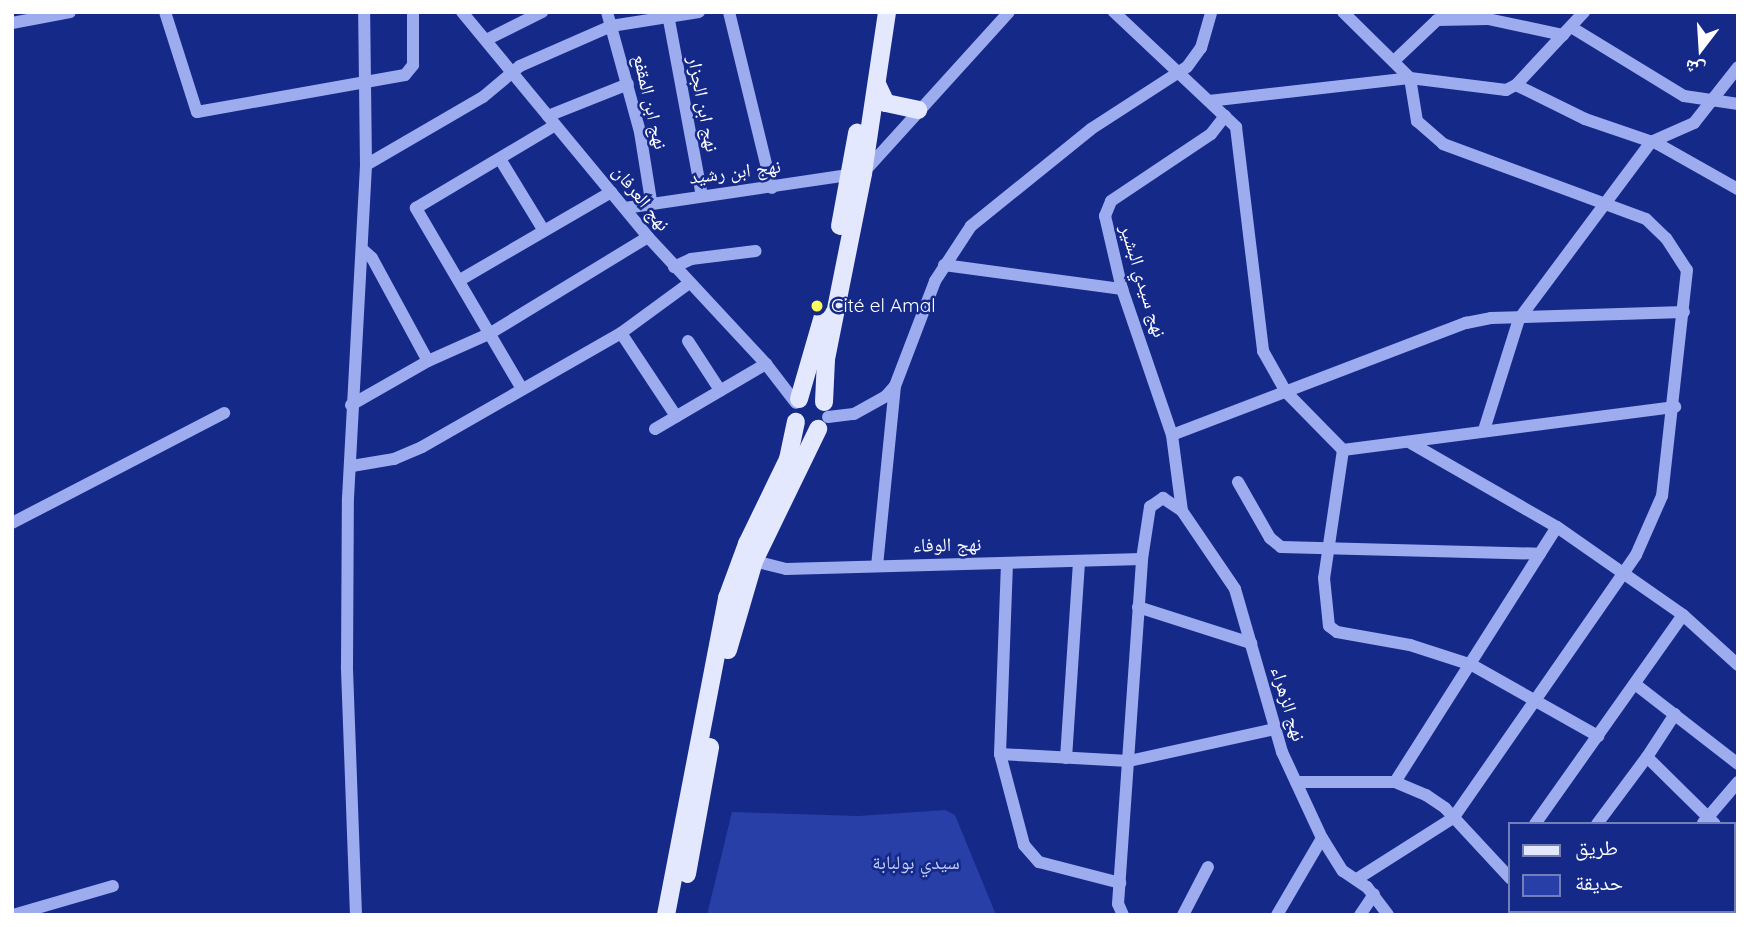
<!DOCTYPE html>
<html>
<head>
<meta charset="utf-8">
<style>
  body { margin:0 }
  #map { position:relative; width:1750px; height:927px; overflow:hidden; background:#152989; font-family:Quicksand,"Noto Naskh Arabic",sans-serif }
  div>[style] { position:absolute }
  .green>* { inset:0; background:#283fa8 }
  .minor>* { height:12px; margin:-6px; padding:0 6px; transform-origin:6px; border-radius:6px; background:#9dacef }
  .major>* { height:18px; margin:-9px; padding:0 9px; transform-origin:9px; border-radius:9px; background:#e4e8ff }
  .dots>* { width:19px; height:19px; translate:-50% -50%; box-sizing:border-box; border:4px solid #152989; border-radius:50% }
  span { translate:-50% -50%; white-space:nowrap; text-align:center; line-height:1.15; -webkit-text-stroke:5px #152989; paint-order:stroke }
  .street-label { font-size:19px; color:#fff }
  .poi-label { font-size:19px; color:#fff }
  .left { translate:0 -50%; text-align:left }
  .park-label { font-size:19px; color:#c3cdfb }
  .frame { position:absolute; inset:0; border:14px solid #fff; pointer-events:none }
  .legend { position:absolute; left:1508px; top:822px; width:228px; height:91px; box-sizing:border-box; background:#152989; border:2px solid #737fb8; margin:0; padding:9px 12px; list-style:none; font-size:21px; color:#fff }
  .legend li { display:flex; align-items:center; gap:14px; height:35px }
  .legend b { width:35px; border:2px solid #737fb8 }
  .north { position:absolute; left:1666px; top:14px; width:70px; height:70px; -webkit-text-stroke:5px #152989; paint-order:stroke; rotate:197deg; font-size:19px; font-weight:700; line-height:28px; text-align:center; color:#fff }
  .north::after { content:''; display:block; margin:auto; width:24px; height:32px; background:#fff; clip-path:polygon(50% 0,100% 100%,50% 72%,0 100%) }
</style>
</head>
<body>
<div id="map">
  <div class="green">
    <i style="clip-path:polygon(945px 810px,955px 815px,996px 915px,707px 915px,732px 812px,859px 816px)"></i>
  </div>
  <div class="minor">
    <i style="left:165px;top:12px;width:105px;rotate:72.3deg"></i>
    <i style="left:197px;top:112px;width:211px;rotate:-10.1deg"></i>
    <i style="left:405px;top:75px;width:13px;rotate:-51deg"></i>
    <i style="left:413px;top:65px;width:53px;rotate:-90deg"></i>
    <i style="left:462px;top:12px;width:292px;rotate:50.4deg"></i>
    <i style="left:648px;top:237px;width:173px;rotate:47.1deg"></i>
    <i style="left:766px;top:364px;width:49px;rotate:52.4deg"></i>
    <i style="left:607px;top:12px;width:124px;rotate:74.6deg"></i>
    <i style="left:640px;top:132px;width:70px;rotate:80.9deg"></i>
    <i style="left:729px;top:12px;width:181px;rotate:76.3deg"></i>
    <i style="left:1114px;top:12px;width:168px;rotate:43.3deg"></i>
    <i style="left:1236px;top:127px;width:226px;rotate:83.1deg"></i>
    <i style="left:1263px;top:351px;width:47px;rotate:60.7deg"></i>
    <i style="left:1286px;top:392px;width:81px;rotate:45.5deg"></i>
    <i style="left:1343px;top:450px;width:129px;rotate:98.4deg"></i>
    <i style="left:1324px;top:578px;width:48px;rotate:84.1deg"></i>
    <i style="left:1329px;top:626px;width:10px;rotate:37deg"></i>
    <i style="left:1337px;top:632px;width:74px;rotate:10.1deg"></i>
    <i style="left:1410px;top:645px;width:65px;rotate:17.9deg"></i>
    <i style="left:1472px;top:665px;width:145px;rotate:29.4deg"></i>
    <i style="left:1343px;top:12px;width:94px;rotate:44.6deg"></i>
    <i style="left:1410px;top:78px;width:44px;rotate:80.8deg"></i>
    <i style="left:1417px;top:121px;width:35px;rotate:41deg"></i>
    <i style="left:1443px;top:144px;width:216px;rotate:20.3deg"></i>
    <i style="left:1646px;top:219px;width:28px;rotate:44deg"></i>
    <i style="left:1666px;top:238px;width:38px;rotate:57deg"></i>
    <i style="left:1687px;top:270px;width:227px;rotate:96.3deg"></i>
    <i style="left:1662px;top:496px;width:64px;rotate:113.8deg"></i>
    <i style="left:1636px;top:555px;width:320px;rotate:124.8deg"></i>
    <i style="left:1453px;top:818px;width:114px;rotate:147.6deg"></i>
    <i style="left:669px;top:20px;width:179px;rotate:79.4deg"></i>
    <i style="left:12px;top:23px;width:59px;rotate:-10.7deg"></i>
    <i style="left:1571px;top:27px;width:132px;rotate:31.4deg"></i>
    <i style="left:1684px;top:96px;width:55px;rotate:8.4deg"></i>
    <i style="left:486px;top:40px;width:63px;rotate:-26.6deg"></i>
    <i style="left:1394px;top:61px;width:59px;rotate:-43.6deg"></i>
    <i style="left:1437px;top:20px;width:51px;rotate:-1.1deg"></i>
    <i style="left:1488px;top:19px;width:77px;rotate:12deg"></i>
    <i style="left:1516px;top:85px;width:77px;rotate:26.2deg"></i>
    <i style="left:1585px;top:119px;width:77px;rotate:18.9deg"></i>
    <i style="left:1658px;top:144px;width:92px;rotate:29.4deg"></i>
    <i style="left:1209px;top:101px;width:202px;rotate:-6.5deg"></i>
    <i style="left:1410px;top:78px;width:97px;rotate:7.1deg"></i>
    <i style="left:1506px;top:90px;width:11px;rotate:-27deg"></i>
    <i style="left:1516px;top:85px;width:100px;rotate:-47deg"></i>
    <i style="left:548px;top:116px;width:86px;rotate:-21.8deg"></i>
    <i style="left:500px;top:159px;width:84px;rotate:58.6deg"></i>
    <i style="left:366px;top:165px;width:135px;rotate:-30.2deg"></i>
    <i style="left:483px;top:97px;width:48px;rotate:-40deg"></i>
    <i style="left:520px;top:66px;width:99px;rotate:-23.7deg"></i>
    <i style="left:611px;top:26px;width:89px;rotate:-9deg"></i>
    <i style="left:625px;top:208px;width:241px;rotate:-8.4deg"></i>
    <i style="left:863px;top:173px;width:217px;rotate:-47.8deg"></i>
    <i style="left:362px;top:249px;width:13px;rotate:42deg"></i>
    <i style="left:372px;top:258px;width:117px;rotate:61.5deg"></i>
    <i style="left:944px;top:265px;width:180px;rotate:7.7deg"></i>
    <i style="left:674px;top:267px;width:19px;rotate:-25deg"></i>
    <i style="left:691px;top:259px;width:65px;rotate:-7deg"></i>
    <i style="left:460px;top:280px;width:175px;rotate:-30.2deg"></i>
    <i style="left:621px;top:333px;width:100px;rotate:56.5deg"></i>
    <i style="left:688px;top:341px;width:59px;rotate:56.9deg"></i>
    <i style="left:522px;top:389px;width:210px;rotate:-120.4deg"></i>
    <i style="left:416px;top:208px;width:162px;rotate:-30.8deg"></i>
    <i style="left:351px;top:405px;width:89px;rotate:-29.7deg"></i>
    <i style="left:428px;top:361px;width:67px;rotate:-23.9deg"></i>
    <i style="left:489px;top:334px;width:186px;rotate:-31.4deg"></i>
    <i style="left:828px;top:417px;width:26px;rotate:-7deg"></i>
    <i style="left:854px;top:414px;width:37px;rotate:-29deg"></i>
    <i style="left:886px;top:396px;width:13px;rotate:-48deg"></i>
    <i style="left:895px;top:386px;width:112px;rotate:-69.1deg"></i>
    <i style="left:935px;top:281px;width:66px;rotate:-56.8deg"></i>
    <i style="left:971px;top:226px;width:154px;rotate:-38.9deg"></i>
    <i style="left:1091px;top:129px;width:114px;rotate:-32.9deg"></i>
    <i style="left:1187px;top:67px;width:24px;rotate:-54deg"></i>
    <i style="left:1201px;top:48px;width:37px;rotate:-74deg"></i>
    <i style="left:655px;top:429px;width:129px;rotate:-30.4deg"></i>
    <i style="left:1484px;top:430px;width:116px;rotate:-72.5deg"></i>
    <i style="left:1519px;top:319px;width:221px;rotate:-53.3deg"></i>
    <i style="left:1651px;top:142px;width:47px;rotate:-23.8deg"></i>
    <i style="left:1694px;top:123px;width:71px;rotate:-51.8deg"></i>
    <i style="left:1172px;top:435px;width:315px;rotate:-20.9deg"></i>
    <i style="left:1466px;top:323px;width:25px;rotate:-11deg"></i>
    <i style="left:1491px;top:318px;width:193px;rotate:-1.8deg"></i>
    <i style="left:1409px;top:442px;width:171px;rotate:29.9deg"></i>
    <i style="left:1557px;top:527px;width:154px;rotate:34.9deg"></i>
    <i style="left:1683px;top:615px;width:74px;rotate:42.3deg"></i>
    <i style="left:1343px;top:450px;width:335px;rotate:-7.4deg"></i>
    <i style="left:352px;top:466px;width:43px;rotate:-9.5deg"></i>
    <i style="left:394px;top:459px;width:30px;rotate:-23deg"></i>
    <i style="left:422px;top:447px;width:229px;rotate:-29.8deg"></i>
    <i style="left:621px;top:333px;width:83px;rotate:-36.2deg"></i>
    <i style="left:1238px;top:482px;width:64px;rotate:60.3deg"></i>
    <i style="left:1270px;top:538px;width:14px;rotate:39deg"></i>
    <i style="left:1281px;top:547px;width:259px;rotate:1.5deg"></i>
    <i style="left:1182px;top:511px;width:77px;rotate:-97.5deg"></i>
    <i style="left:1172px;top:435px;width:154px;rotate:-108.9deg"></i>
    <i style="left:1122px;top:289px;width:75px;rotate:-103.1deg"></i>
    <i style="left:1105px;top:216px;width:16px;rotate:-68deg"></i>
    <i style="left:1111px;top:201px;width:120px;rotate:-33.8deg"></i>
    <i style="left:1211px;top:134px;width:23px;rotate:-52deg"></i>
    <i style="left:12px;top:523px;width:239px;rotate:-27.4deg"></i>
    <i style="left:754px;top:561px;width:33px;rotate:14deg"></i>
    <i style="left:786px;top:569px;width:356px;rotate:-1.6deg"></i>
    <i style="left:1007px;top:563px;width:191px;rotate:92.1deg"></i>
    <i style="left:1000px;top:754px;width:94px;rotate:75.2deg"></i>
    <i style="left:1024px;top:845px;width:23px;rotate:49deg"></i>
    <i style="left:1039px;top:862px;width:84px;rotate:14.5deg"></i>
    <i style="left:877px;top:566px;width:181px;rotate:-84.3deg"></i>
    <i style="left:1138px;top:607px;width:119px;rotate:17.7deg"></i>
    <i style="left:1635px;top:684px;width:130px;rotate:37.8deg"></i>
    <i style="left:1675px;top:714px;width:51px;rotate:123.1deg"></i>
    <i style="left:1647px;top:757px;width:95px;rotate:44.6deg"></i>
    <i style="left:1000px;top:754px;width:129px;rotate:3.1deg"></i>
    <i style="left:1129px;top:761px;width:148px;rotate:-12.4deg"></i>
    <i style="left:1066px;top:758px;width:197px;rotate:-86.2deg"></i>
    <i style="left:1296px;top:782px;width:99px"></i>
    <i style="left:1395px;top:782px;width:34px;rotate:23deg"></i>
    <i style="left:1426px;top:795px;width:23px;rotate:34deg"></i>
    <i style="left:1445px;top:808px;width:96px;rotate:47.1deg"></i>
    <i style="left:1395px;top:782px;width:302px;rotate:-57.6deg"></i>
    <i style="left:1703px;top:823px;width:54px;rotate:-49.5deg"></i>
    <i style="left:1535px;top:824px;width:256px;rotate:-54.7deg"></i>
    <i style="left:1597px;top:824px;width:84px;rotate:-53.3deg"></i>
    <i style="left:1734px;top:839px;width:4px;rotate:27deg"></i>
    <i style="left:1539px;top:911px;width:5px;rotate:53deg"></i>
    <i style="left:1688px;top:911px;width:5px;rotate:53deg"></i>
    <i style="left:13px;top:915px;width:104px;rotate:-16.2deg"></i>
    <i style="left:356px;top:915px;width:249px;rotate:-92.1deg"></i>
    <i style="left:347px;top:666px;width:168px;rotate:-89.7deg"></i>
    <i style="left:348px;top:498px;width:333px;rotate:-86.9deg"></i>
    <i style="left:366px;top:165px;width:153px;rotate:-90.7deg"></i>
    <i style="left:1123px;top:915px;width:12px;rotate:-114deg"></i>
    <i style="left:1118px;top:904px;width:346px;rotate:-86deg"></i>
    <i style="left:1142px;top:559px;width:53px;rotate:-81.3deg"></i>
    <i style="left:1150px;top:507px;width:16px;rotate:-35deg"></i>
    <i style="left:1163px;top:498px;width:23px;rotate:34deg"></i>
    <i style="left:1182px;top:511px;width:94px;rotate:55.8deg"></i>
    <i style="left:1235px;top:589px;width:170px;rotate:73.9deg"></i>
    <i style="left:1282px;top:752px;width:95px;rotate:65.1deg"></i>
    <i style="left:1322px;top:838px;width:39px;rotate:58deg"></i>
    <i style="left:1343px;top:871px;width:29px;rotate:34deg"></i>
    <i style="left:1367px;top:887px;width:35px;rotate:53deg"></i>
    <i style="left:1183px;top:915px;width:54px;rotate:-62.5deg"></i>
    <i style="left:1277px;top:915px;width:89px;rotate:-59.7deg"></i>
    <i style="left:1360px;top:915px;width:25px;rotate:-56deg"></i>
    <i style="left:1621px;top:915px;width:6px;rotate:-45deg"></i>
  </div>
  <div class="major">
    <i style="left:877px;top:84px;width:21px;rotate:65deg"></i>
    <i style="left:886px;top:103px;width:33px;rotate:12deg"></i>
    <i style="left:840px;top:226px;width:95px;rotate:-79.6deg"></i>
    <i style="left:799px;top:399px;width:86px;rotate:-73.9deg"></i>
    <i style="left:824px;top:402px;width:43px;rotate:-87.3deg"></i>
    <i style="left:826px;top:359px;width:190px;rotate:-78.7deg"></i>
    <i style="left:863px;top:173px;width:163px;rotate:-81.5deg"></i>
    <i style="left:728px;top:650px;width:93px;rotate:-73.7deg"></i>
    <i style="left:754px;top:561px;width:147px;rotate:-64.1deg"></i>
    <i style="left:687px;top:874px;width:129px;rotate:-79.7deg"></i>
    <i style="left:666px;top:915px;width:323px;rotate:-79.1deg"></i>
    <i style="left:727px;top:598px;width:58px;rotate:-69.7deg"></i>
    <i style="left:747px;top:544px;width:94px;rotate:-64.2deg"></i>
    <i style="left:788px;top:459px;width:38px;rotate:-78deg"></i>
  </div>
  <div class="dots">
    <i style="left:817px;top:306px;background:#fffb5a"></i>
  </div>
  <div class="street-label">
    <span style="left:650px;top:102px;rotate:77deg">نهج ابن المقفع</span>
    <span style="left:703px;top:104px;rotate:79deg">نهج ابن الجزار</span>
    <span style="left:735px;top:172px;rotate:-7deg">نهج ابن رشيد</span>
    <span style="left:641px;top:198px;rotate:51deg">نهج العرفان</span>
    <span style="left:1143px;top:281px;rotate:73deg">نهج سيدي البشير</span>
    <span style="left:947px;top:545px;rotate:-1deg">نهج الوفاء</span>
    <span style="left:1288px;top:704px;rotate:73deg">نهج الزهراء</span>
  </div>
  <div class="poi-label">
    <span class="left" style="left:831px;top:306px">Cité el Amal</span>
  </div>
  <div class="park-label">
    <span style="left:916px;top:863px">سيدي بولبابة</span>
  </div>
  <div class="frame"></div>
  <ul class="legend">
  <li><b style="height:9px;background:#e4e8ff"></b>طريق</li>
  <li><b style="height:19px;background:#283fa8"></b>حديقة</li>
  </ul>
  <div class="north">ش</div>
</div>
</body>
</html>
